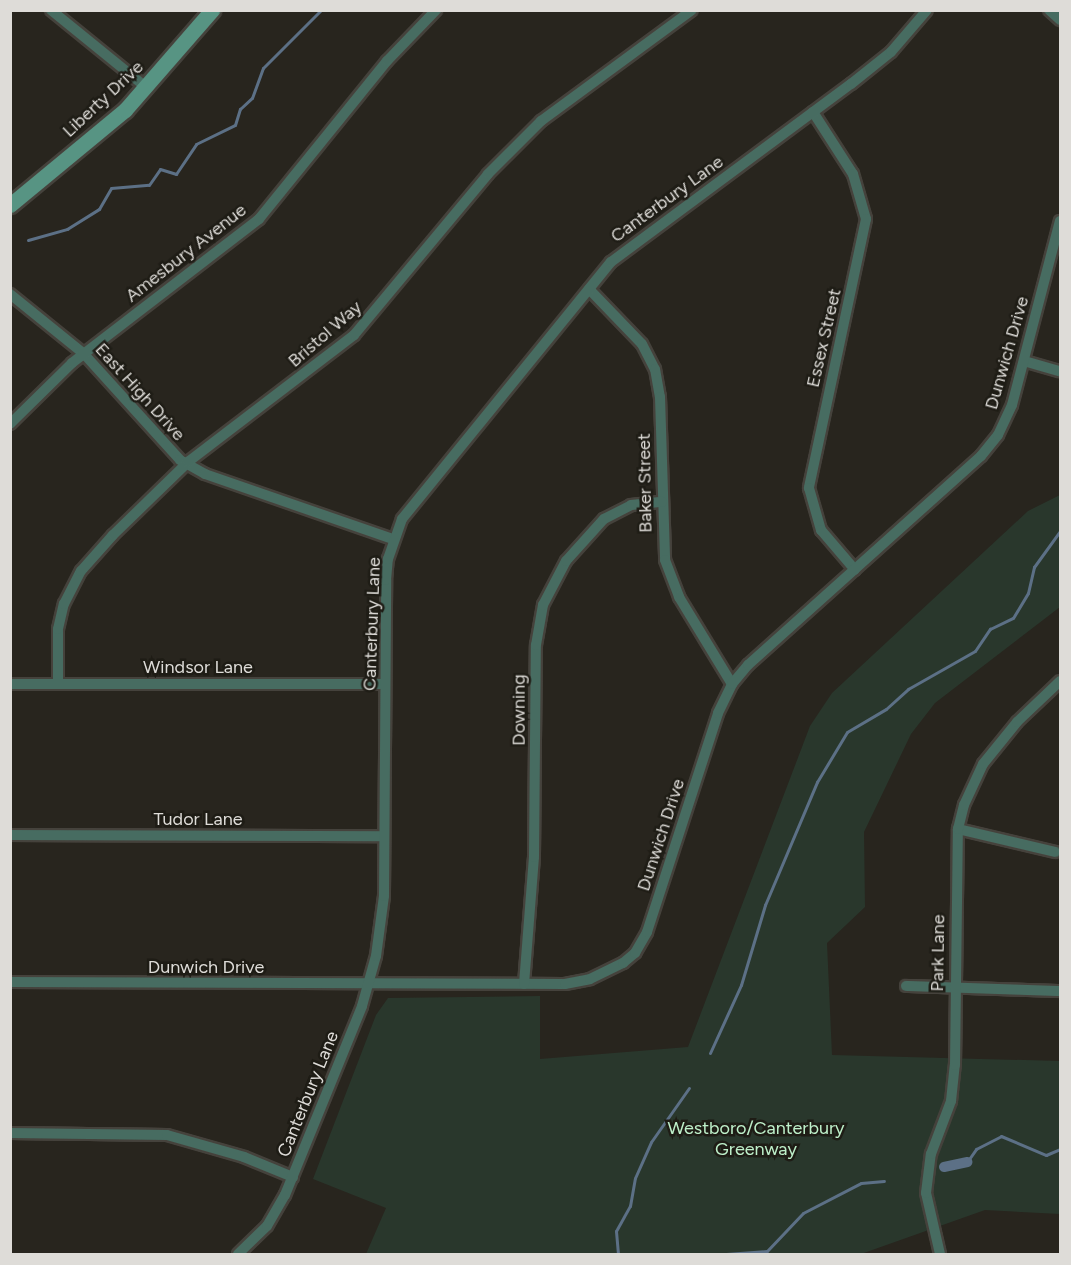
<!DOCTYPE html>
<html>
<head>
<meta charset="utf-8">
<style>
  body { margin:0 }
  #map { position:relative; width:1071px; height:1265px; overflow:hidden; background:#28251e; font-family:Figtree,sans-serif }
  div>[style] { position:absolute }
  .green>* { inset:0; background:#29372c }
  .stream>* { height:3px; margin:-1.5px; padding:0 1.5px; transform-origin:1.5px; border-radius:1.5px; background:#5c7086 }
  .canal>* { height:10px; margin:-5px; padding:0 5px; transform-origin:5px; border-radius:5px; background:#5c7086 }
  .roads { filter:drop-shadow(2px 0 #45423c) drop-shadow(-2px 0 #45423c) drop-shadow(0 2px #45423c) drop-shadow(0 -2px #45423c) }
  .minor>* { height:10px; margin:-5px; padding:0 5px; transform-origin:5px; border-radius:5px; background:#476c61 }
  .secondary>* { height:15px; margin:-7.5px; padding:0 7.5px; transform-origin:7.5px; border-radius:7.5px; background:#579483 }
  span { translate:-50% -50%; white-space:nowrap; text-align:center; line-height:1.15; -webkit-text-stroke:5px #1e1c15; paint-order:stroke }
  .street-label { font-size:18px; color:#dedcd8 }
  .park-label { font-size:18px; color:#bef0ca }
  .frame { position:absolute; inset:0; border:12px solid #dedcd8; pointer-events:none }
</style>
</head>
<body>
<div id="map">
  <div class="green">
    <i style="clip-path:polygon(1060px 495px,1060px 607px,935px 703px,911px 734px,864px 832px,865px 907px,827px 943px,832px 1055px,1060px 1061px,1060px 1214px,985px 1210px,861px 1254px,366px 1254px,386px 1208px,313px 1179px,376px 1015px,388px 998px,540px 996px,540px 1059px,688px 1047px,810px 726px,832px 693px,1028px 511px)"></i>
  </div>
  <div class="stream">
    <i style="left:28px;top:240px;width:41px;rotate:-15.8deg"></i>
    <i style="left:67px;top:229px;width:38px;rotate:-32deg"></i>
    <i style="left:99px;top:209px;width:24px;rotate:-60deg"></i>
    <i style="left:111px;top:188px;width:38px;rotate:-5deg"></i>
    <i style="left:149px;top:185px;width:19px;rotate:-55deg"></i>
    <i style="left:160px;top:169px;width:17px;rotate:17deg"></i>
    <i style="left:176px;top:174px;width:36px;rotate:-56deg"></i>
    <i style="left:196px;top:144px;width:43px;rotate:-26deg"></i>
    <i style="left:235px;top:125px;width:17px;rotate:-73deg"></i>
    <i style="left:240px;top:109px;width:16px;rotate:-43deg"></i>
    <i style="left:252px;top:98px;width:32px;rotate:-70deg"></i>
    <i style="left:263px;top:68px;width:82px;rotate:-45deg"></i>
    <i style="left:710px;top:1053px;width:75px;rotate:-65.5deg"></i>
    <i style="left:741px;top:985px;width:84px;rotate:-73.3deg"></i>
    <i style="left:765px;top:905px;width:134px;rotate:-67.1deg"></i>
    <i style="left:817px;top:782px;width:58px;rotate:-59deg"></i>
    <i style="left:847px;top:732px;width:45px;rotate:-30.5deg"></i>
    <i style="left:886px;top:709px;width:30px;rotate:-42deg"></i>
    <i style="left:908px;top:689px;width:77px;rotate:-29.6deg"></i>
    <i style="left:975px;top:651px;width:27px;rotate:-56deg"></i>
    <i style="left:990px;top:629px;width:25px;rotate:-26deg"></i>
    <i style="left:1013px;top:618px;width:29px;rotate:-59deg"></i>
    <i style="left:1028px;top:593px;width:27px;rotate:-77deg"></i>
    <i style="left:1034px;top:567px;width:44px;rotate:-54.2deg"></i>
    <i style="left:967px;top:1162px;width:16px;rotate:-55deg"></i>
    <i style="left:976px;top:1149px;width:28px;rotate:-27deg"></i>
    <i style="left:1001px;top:1136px;width:49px;rotate:22.9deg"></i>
    <i style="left:1046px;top:1155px;width:15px;rotate:-23deg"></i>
    <i style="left:618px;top:1254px;width:23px;rotate:-95deg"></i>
    <i style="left:616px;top:1231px;width:29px;rotate:-61deg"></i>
    <i style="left:630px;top:1206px;width:28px;rotate:-80deg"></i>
    <i style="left:635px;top:1178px;width:39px;rotate:-66deg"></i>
    <i style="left:651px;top:1142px;width:66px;rotate:-54.9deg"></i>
    <i style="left:726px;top:1254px;width:41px;rotate:-4.2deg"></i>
    <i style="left:767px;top:1251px;width:52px;rotate:-46.5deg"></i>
    <i style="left:803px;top:1213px;width:65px;rotate:-27.3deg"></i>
    <i style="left:861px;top:1183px;width:23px;rotate:-5deg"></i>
  </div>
  <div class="canal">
    <i style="left:944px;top:1167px;width:24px;rotate:-12deg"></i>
  </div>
  <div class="roads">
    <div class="minor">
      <i style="left:51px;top:10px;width:124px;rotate:39.1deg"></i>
      <i style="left:1049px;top:10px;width:15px;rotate:42deg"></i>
      <i style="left:813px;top:112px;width:74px;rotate:57.2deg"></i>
      <i style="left:853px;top:174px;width:47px;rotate:73.9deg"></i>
      <i style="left:866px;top:219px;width:275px;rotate:102deg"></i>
      <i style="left:809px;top:488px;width:44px;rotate:74.1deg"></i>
      <i style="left:821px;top:530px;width:52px;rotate:49.6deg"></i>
      <i style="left:589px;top:289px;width:76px;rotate:46.1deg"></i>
      <i style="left:642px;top:344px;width:28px;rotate:63deg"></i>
      <i style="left:655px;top:369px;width:28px;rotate:80deg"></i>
      <i style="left:660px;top:397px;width:163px;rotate:88.2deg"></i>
      <i style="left:665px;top:560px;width:40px;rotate:69deg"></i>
      <i style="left:679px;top:597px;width:102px;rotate:58.7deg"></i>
      <i style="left:10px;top:294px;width:95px;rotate:39deg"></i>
      <i style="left:84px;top:354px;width:143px;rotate:47.8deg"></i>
      <i style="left:180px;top:460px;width:29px;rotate:29deg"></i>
      <i style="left:205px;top:474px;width:199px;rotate:19.1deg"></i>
      <i style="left:1024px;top:361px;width:37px;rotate:16deg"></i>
      <i style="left:10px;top:424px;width:87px;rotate:-44.5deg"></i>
      <i style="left:72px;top:363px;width:236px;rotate:-37.6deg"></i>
      <i style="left:259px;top:219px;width:203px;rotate:-51deg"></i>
      <i style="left:387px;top:61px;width:71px;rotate:-46.1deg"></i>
      <i style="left:58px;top:683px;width:54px;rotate:-90deg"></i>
      <i style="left:58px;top:629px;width:26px;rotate:-77deg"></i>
      <i style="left:64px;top:604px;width:37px;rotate:-63deg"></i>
      <i style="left:81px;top:571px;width:48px;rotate:-48.4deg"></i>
      <i style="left:113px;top:535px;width:105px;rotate:-44.2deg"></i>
      <i style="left:188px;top:462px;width:209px;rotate:-37.4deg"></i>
      <i style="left:354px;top:335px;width:209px;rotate:-50.2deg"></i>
      <i style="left:488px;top:174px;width:75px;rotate:-45deg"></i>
      <i style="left:541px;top:121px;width:187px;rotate:-36.3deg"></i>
      <i style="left:10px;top:684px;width:375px"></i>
      <i style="left:958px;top:829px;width:100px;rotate:13.3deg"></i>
      <i style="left:10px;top:835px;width:374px;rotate:0.2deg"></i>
      <i style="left:10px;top:982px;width:555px;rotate:0.21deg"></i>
      <i style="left:565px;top:984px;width:25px;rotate:-11deg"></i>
      <i style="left:590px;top:979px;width:37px;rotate:-26deg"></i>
      <i style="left:623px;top:963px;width:16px;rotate:-40deg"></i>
      <i style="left:635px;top:953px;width:24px;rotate:-60deg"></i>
      <i style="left:647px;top:932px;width:230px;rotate:-72deg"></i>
      <i style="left:718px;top:713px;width:32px;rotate:-64deg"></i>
      <i style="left:732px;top:684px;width:25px;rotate:-50deg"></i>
      <i style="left:748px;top:665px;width:313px;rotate:-41.9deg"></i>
      <i style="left:981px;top:456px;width:27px;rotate:-51deg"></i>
      <i style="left:998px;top:435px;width:33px;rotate:-65deg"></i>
      <i style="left:1012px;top:405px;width:190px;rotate:-75.4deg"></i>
      <i style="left:524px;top:984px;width:127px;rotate:-85.5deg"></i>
      <i style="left:534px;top:857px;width:212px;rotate:-89.5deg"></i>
      <i style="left:536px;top:645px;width:41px;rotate:-80.1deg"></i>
      <i style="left:543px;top:605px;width:50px;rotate:-62.4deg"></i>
      <i style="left:566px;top:561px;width:57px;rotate:-47.9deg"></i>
      <i style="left:604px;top:519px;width:30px;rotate:-27deg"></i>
      <i style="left:631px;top:505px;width:31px;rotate:-6deg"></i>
      <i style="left:906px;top:986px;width:154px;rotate:1.9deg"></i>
      <i style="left:10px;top:1133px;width:157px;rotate:0.7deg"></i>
      <i style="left:167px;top:1135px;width:80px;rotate:15.9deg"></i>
      <i style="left:244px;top:1157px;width:53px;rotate:22.2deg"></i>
      <i style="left:238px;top:1254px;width:40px;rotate:-44deg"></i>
      <i style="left:267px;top:1226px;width:36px;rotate:-60deg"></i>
      <i style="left:285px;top:1195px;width:204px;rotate:-67.8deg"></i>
      <i style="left:362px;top:1006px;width:52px;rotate:-74.4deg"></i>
      <i style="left:376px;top:956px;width:61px;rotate:-82.4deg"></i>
      <i style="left:384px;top:896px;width:316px;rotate:-89.6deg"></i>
      <i style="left:386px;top:580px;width:21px;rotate:-85deg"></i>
      <i style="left:388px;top:559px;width:42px;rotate:-70.7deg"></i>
      <i style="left:402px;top:519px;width:331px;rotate:-50.9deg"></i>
      <i style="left:611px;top:262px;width:299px;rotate:-36.6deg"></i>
      <i style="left:851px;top:84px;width:51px;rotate:-38.7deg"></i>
      <i style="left:891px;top:52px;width:55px;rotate:-49.4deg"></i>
      <i style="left:940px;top:1254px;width:63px;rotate:-102.9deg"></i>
      <i style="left:926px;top:1193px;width:39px;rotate:-83deg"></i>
      <i style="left:931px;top:1154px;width:57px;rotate:-69.3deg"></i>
      <i style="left:951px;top:1101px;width:36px;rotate:-84deg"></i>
      <i style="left:955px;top:1065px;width:236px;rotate:-89.3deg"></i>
      <i style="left:958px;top:829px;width:25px;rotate:-76deg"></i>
      <i style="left:964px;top:805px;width:45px;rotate:-65.1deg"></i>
      <i style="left:983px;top:764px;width:54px;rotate:-51deg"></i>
      <i style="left:1017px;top:722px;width:59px;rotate:-43.6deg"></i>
    </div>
    <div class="secondary">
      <i style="left:10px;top:205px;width:149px;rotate:-39.6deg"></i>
      <i style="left:125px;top:110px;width:133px;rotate:-49deg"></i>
    </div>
  </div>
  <div class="street-label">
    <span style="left:103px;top:99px;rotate:-43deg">Liberty Drive</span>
    <span style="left:667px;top:199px;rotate:-36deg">Canterbury Lane</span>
    <span style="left:186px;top:253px;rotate:-38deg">Amesbury Avenue</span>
    <span style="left:325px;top:334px;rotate:-41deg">Bristol Way</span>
    <span style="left:824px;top:338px;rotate:-77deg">Essex Street</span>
    <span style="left:1007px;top:353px;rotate:-74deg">Dunwich Drive</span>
    <span style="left:140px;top:392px;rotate:48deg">East High Drive</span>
    <span style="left:645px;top:483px;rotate:-91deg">Baker Street</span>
    <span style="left:372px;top:624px;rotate:-88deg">Canterbury Lane</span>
    <span style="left:198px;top:667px">Windsor Lane</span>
    <span style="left:519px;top:710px;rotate:-90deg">Downing</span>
    <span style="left:198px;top:819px">Tudor Lane</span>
    <span style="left:661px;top:835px;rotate:-72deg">Dunwich Drive</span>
    <span style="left:938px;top:953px;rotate:-89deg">Park Lane</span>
    <span style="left:206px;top:967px">Dunwich Drive</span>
    <span style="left:308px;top:1094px;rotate:-68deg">Canterbury Lane</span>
  </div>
  <div class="park-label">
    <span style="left:756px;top:1139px">Westboro/Canterbury<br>Greenway</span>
  </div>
  <div class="frame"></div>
</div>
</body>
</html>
